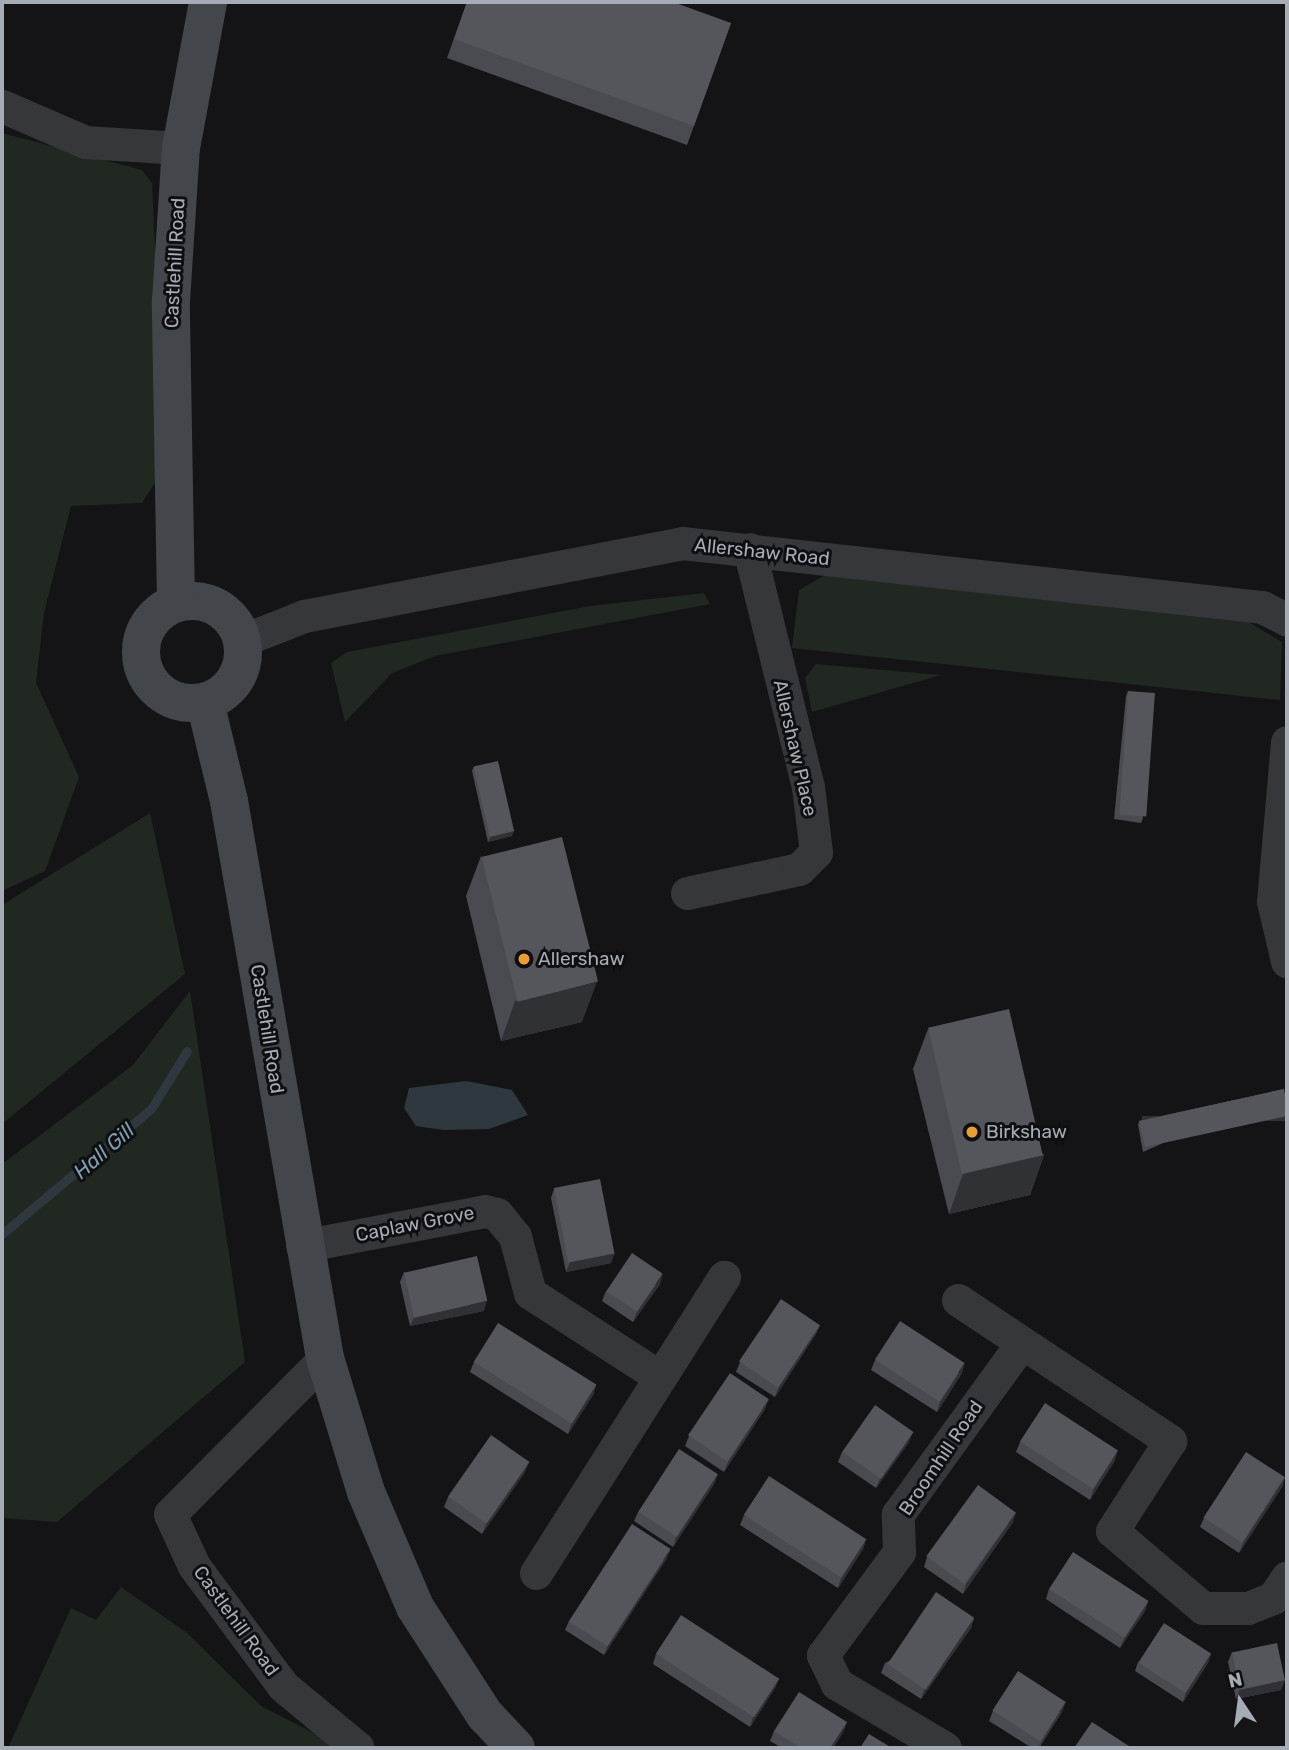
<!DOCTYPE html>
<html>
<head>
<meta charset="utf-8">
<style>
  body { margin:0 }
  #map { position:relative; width:1289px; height:1750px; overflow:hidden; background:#141416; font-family:Rubik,sans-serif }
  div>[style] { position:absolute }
  .green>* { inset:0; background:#202821 }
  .water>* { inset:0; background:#2e383e }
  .stream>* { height:9px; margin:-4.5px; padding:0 4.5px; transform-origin:4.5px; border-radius:4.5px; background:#2e383e }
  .minor>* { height:33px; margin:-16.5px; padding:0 16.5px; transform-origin:16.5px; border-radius:16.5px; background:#35373a }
  .secondary>* { height:38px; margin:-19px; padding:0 19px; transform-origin:19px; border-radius:19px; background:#43464a }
  .secondary>.ring { margin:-19px; padding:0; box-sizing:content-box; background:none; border:38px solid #43464a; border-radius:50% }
  .wall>* { inset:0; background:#4a4b51 }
  .shaded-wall>* { inset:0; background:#303135; transform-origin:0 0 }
  .building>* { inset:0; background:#54565b; transform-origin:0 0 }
  .dots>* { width:19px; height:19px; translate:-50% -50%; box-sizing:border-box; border:4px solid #0f0f11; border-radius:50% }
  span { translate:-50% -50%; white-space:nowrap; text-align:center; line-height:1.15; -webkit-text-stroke:6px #0f0f11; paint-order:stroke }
  .street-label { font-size:19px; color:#a6acb5 }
  .poi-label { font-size:19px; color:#a6acb5 }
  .left { translate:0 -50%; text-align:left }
  .water-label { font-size:21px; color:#7f9daf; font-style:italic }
  .frame { position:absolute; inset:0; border:4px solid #a6acb5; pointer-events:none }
  .north { position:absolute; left:1205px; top:1666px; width:70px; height:70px; -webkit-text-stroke:5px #0f0f11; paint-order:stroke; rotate:347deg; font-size:19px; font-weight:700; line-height:28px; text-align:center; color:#a6acb5 }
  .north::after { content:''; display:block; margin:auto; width:24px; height:32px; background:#a6acb5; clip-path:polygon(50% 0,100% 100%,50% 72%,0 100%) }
</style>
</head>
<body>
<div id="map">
  <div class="green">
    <i style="clip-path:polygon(2px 133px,142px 170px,152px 183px,165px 467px,142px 503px,71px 506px,44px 613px,36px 683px,79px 777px,45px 871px,2px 891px)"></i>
    <i style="clip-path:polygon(825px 575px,1250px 623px,1282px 642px,1280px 700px,792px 648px,799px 590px)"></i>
    <i style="clip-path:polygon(704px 593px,710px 604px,435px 656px,392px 673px,345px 722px,331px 663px,347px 652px,590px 606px)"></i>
    <i style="clip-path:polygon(816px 664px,941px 675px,812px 712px,805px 678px)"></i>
    <i style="clip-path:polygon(150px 813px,185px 974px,2px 1124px,2px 905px)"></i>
    <i style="clip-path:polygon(190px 991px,245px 1362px,57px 1522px,2px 1518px,2px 1164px,133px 1065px)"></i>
    <i style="clip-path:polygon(121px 1587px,186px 1632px,261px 1706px,343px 1748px,8px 1748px,71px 1608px,96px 1620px)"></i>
  </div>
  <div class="water">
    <i style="clip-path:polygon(466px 1081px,512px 1090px,528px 1115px,489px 1129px,444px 1130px,416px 1126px,404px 1108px,409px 1088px)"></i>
  </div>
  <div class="stream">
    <i style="left:2px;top:1234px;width:194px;rotate:-40deg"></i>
    <i style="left:151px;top:1109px;width:68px;rotate:-58.2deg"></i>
  </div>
  <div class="minor">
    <i style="left:2px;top:106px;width:90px;rotate:23.4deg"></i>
    <i style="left:85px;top:142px;width:96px;rotate:3.6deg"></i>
    <i style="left:243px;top:640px;width:66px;rotate:-21.5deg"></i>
    <i style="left:304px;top:616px;width:385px;rotate:-10.9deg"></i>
    <i style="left:682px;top:543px;width:584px;rotate:6.3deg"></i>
    <i style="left:1262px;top:607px;width:28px;rotate:27deg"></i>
    <i style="left:1287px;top:742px;width:160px;rotate:95deg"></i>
    <i style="left:1273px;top:901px;width:62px;rotate:76.9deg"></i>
    <i style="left:687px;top:893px;width:115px;rotate:-12.1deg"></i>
    <i style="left:799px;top:869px;width:24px;rotate:-45deg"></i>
    <i style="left:816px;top:852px;width:65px;rotate:-97deg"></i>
    <i style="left:808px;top:787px;width:245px;rotate:-103.9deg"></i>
    <i style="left:302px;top:1246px;width:186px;rotate:-10.8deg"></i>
    <i style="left:485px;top:1211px;width:12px;rotate:14deg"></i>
    <i style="left:497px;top:1214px;width:28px;rotate:51deg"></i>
    <i style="left:515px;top:1236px;width:59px;rotate:75.3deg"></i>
    <i style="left:530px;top:1293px;width:155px;rotate:32.9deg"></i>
    <i style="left:958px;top:1300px;width:255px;rotate:33.6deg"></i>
    <i style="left:1170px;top:1441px;width:107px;rotate:122.8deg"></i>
    <i style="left:1112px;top:1531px;width:119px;rotate:40.2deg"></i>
    <i style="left:1203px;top:1608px;width:45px"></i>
    <i style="left:1248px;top:1608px;width:27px;rotate:-22deg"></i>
    <i style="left:1273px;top:1598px;width:25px;rotate:-56deg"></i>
    <i style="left:325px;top:1358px;width:220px;rotate:134.8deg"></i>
    <i style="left:170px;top:1514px;width:57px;rotate:65.2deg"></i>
    <i style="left:194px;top:1566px;width:149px;rotate:53.4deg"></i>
    <i style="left:283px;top:1686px;width:97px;rotate:39.6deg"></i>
    <i style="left:536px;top:1573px;width:351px;rotate:-57.6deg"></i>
    <i style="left:945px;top:1748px;width:126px;rotate:-149.3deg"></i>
    <i style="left:837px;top:1684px;width:32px;rotate:-116deg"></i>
    <i style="left:823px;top:1655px;width:128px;rotate:-53.6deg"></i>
    <i style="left:899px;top:1552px;width:38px;rotate:-92deg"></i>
    <i style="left:898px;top:1514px;width:211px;rotate:-54.1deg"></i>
  </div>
  <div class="secondary">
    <i class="ring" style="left:141px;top:601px;width:64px;height:64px"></i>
    <i style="left:176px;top:602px;width:301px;rotate:-91deg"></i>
    <i style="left:171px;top:301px;width:153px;rotate:-86.3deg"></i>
    <i style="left:181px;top:148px;width:148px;rotate:-79.5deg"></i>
    <i style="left:205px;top:702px;width:102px;rotate:76.4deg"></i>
    <i style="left:229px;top:801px;width:565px;rotate:80.22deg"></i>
    <i style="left:325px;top:1358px;width:140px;rotate:73deg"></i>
    <i style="left:366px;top:1492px;width:125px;rotate:66.9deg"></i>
    <i style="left:415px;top:1607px;width:129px;rotate:57.1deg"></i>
    <i style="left:485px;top:1715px;width:45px;rotate:46.8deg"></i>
  </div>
  <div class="wall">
    <i style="clip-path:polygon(467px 2px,731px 23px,687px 145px,447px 58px)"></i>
    <i style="clip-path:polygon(1128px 691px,1143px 818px,1141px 823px,1114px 819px,1126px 696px)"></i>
    <i style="clip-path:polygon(474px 766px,512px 836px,488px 842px,472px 771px)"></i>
    <i style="clip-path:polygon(481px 856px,582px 1022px,501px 1041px,466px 896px)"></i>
    <i style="clip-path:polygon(928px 1029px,1044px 1155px,1030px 1195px,949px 1214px,913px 1069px)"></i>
    <i style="clip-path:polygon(1284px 1089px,1143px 1152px,1138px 1125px,1139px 1121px)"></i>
    <i style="clip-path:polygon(554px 1189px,611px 1263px,566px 1272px,551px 1198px)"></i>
    <i style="clip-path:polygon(404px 1272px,484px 1311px,410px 1326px,400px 1282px)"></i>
    <i style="clip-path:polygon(660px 1284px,633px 1322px,602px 1301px,606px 1291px)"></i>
    <i style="clip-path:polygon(820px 1325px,816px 1334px,775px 1397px,736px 1372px,740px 1362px)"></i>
    <i style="clip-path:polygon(875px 1360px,962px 1373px,937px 1412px,871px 1370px)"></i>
    <i style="clip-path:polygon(474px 1362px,596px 1385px,593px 1395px,568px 1434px,470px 1372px)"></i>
    <i style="clip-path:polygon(765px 1409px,724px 1472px,685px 1446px,689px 1436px)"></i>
    <i style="clip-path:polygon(909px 1442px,876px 1488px,838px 1462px,842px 1452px)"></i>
    <i style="clip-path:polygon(1020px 1442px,1115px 1460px,1090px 1500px,1016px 1452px)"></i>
    <i style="clip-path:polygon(525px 1472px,482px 1534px,444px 1507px,448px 1497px)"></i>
    <i style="clip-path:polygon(718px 1474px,714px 1484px,673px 1547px,634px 1521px,638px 1512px)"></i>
    <i style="clip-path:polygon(1285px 1477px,1282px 1487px,1239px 1553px,1200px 1527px,1204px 1518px)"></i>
    <i style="clip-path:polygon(744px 1515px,866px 1539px,863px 1549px,838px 1588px,740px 1525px)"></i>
    <i style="clip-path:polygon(1013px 1522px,963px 1594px,924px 1567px,927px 1557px)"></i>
    <i style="clip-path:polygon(667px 1558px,604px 1655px,565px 1630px,569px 1621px)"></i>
    <i style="clip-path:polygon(1049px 1589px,1148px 1601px,1145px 1611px,1120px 1648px,1046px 1599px)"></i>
    <i style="clip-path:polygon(974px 1618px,971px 1628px,921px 1699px,881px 1673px,885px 1663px)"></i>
    <i style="clip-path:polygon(1232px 1652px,1281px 1690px,1236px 1699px,1228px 1662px)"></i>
    <i style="clip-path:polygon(1211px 1653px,1208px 1663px,1183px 1702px,1135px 1671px,1138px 1662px)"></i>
    <i style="clip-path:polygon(656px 1654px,779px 1678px,775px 1688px,750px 1727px,653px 1664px)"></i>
    <i style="clip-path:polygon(993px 1711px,1062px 1712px,1039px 1748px,1032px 1748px,989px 1721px)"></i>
    <i style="clip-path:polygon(847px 1722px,843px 1732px,833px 1748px,782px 1748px,770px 1741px,774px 1731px)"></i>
  </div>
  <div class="shaded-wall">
    <i style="clip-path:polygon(514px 831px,512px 836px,488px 842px,490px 837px)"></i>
    <i style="clip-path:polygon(597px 982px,582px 1022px,501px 1041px,515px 1001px)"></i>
    <i style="left:1287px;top:1116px;width:5px;height:145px;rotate:90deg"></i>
    <i style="clip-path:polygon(1044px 1155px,1030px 1195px,949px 1214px,963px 1174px)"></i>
    <i style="clip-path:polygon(615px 1253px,611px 1263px,566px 1272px,570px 1262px)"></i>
    <i style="clip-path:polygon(663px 1274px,660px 1284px,633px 1322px,637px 1312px)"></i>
    <i style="clip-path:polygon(487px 1301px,484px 1311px,410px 1326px,414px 1317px)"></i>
    <i style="clip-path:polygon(820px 1325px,816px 1334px,775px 1397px,778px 1388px)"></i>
    <i style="clip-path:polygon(965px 1363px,962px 1373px,937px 1412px,940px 1402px)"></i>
    <i style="clip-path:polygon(596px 1385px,593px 1395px,568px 1434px,571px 1424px)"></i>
    <i style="clip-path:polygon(769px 1399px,765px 1409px,724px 1472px,728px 1462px)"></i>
    <i style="clip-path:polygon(913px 1432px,909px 1442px,876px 1488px,880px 1479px)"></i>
    <i style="clip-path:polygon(1118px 1450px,1115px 1460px,1090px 1500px,1093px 1490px)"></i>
    <i style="clip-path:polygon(529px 1462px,525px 1472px,482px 1534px,486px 1524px)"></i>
    <i style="clip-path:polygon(718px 1474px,714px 1484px,673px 1547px,676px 1537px)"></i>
    <i style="clip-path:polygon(1285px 1477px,1282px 1487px,1239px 1553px,1243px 1543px)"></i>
    <i style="clip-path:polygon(1016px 1513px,1013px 1522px,963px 1594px,966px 1584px)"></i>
    <i style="clip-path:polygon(866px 1539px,863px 1549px,838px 1588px,841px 1578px)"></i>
    <i style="clip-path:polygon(671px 1549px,667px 1558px,604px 1655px,608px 1645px)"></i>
    <i style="clip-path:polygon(1148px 1601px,1145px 1611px,1120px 1648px,1124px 1638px)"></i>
    <i style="clip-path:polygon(974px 1618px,971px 1628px,921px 1699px,924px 1690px)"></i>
    <i style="clip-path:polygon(1211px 1653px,1208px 1663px,1183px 1702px,1186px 1692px)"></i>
    <i style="clip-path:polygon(779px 1678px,775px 1688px,750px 1727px,753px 1717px)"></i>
    <i style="clip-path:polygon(1285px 1680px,1281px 1690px,1236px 1699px,1240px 1689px)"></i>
    <i style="clip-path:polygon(1066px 1702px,1062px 1712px,1038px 1748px,1041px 1742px)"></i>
    <i style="clip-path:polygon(847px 1722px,843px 1732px,833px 1748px,830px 1748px)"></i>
  </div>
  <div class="building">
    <i style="clip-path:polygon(467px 2px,673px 2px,731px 23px,694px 126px,454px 39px)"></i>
    <i style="left:1128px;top:691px;width:27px;height:124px;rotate:4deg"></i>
    <i style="left:498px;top:761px;width:72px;height:25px;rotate:77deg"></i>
    <i style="left:562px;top:837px;width:149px;height:83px;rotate:76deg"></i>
    <i style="left:1009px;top:1009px;width:150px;height:83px;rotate:77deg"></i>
    <i style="clip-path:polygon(1284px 1089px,1287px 1105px,1287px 1116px,1145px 1147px,1139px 1121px)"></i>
    <i style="left:600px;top:1179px;width:76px;height:47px;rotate:79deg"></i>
    <i style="left:632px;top:1253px;width:37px;height:46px;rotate:34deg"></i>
    <i style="left:477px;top:1256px;width:46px;height:75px;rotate:77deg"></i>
    <i style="left:781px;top:1299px;width:47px;height:75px;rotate:34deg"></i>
    <i style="left:900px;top:1321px;width:77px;height:46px;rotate:33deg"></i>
    <i style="left:498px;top:1323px;width:116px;height:46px;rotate:32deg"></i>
    <i style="left:730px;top:1373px;width:47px;height:75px;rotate:34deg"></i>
    <i style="left:1045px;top:1403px;width:87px;height:46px;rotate:33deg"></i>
    <i style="left:875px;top:1405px;width:47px;height:57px;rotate:35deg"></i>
    <i style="left:491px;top:1435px;width:47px;height:75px;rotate:35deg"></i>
    <i style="left:679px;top:1449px;width:46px;height:75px;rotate:33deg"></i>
    <i style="left:1246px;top:1452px;width:46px;height:78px;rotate:33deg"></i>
    <i style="left:769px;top:1476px;width:116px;height:46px;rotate:33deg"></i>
    <i style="left:978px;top:1485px;width:47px;height:88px;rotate:36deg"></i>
    <i style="left:632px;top:1524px;width:46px;height:116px;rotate:33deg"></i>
    <i style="left:1073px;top:1552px;width:90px;height:44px;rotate:33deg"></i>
    <i style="left:936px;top:1592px;width:46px;height:87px;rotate:34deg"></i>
    <i style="left:681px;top:1615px;width:117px;height:46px;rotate:33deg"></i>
    <i style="left:1164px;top:1623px;width:56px;height:47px;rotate:33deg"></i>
    <i style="left:1277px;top:1643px;width:38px;height:46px;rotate:78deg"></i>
    <i style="left:1018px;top:1671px;width:57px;height:47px;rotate:33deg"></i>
    <i style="clip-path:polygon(799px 1692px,847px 1722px,830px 1748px,801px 1748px,774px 1731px)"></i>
    <i style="clip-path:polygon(1092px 1722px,1132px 1748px,1074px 1748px)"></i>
    <i style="clip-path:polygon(869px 1734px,892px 1748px,860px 1748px)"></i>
  </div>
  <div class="dots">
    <i style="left:524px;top:959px;background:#e99d39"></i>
    <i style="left:972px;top:1132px;background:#e99d39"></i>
  </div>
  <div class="street-label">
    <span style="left:175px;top:263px;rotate:-87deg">Castlehill Road</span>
    <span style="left:762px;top:552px;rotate:6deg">Allershaw Road</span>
    <span style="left:795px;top:748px;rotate:77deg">Allershaw Place</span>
    <span style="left:267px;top:1029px;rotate:81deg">Castlehill Road</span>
    <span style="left:415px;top:1224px;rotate:-11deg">Caplaw Grove</span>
    <span style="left:941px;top:1458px;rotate:-56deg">Broomhill Road</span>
    <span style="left:236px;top:1621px;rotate:54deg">Castlehill Road</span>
  </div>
  <div class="poi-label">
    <span class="left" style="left:538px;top:959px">Allershaw</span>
    <span class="left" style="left:986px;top:1132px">Birkshaw</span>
  </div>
  <div class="water-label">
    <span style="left:104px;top:1151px;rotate:-41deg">Hall Gill</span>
  </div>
  <div class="frame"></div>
  <div class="north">N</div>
</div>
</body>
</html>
